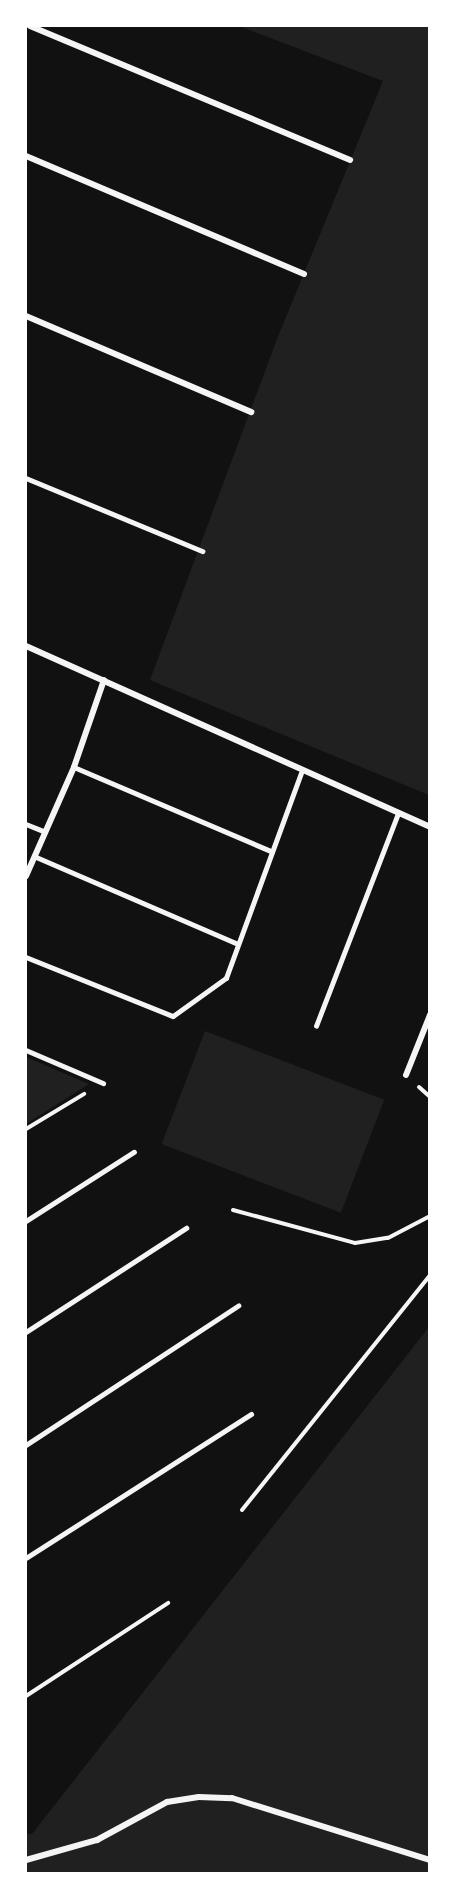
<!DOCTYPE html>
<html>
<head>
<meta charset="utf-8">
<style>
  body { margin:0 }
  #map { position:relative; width:455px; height:1899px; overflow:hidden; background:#111; font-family:"Alegreya Sans",sans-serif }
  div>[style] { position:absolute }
  .green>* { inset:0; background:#202020; transform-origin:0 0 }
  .path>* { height:4px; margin:-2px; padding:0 2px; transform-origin:2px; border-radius:2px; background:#f5f5f5 }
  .service>* { height:4.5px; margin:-2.25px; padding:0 2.25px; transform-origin:2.25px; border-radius:2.25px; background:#f5f5f5 }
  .minor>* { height:6px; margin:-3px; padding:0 3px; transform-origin:3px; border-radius:3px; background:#f5f5f5 }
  span { translate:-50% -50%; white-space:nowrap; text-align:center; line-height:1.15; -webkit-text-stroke:5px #fff; paint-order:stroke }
  .frame { position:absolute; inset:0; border:27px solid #fff; pointer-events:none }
</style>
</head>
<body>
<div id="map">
  <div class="green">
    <i style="clip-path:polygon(239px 26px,429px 26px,429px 795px,150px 680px,277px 339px,383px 81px)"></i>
    <i style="left:205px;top:1031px;width:192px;height:121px;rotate:21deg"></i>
    <i style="clip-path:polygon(26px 1057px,89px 1084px,26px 1124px)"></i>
    <i style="clip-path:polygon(429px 1327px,429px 1873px,26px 1873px,26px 1834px,32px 1834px)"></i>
  </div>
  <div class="path">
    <i style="left:419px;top:1087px;width:15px;rotate:42deg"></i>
    <i style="left:26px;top:1129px;width:68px;rotate:-31.1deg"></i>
    <i style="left:233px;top:1210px;width:126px;rotate:15.1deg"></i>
    <i style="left:355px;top:1243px;width:33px;rotate:-9deg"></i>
    <i style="left:388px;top:1238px;width:47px;rotate:-27.6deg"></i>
    <i style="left:242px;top:1510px;width:301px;rotate:-51.3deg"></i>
    <i style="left:26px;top:1696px;width:170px;rotate:-33.2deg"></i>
  </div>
  <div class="service">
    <i style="left:26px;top:478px;width:191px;rotate:22.5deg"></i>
    <i style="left:74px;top:767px;width:212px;rotate:23.1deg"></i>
    <i style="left:26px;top:824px;width:18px;rotate:22deg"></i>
    <i style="left:34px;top:856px;width:220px;rotate:23.3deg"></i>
    <i style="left:26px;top:957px;width:158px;rotate:21.9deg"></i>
    <i style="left:173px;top:1016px;width:65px;rotate:-35.6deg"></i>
    <i style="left:226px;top:978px;width:218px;rotate:-69.9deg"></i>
    <i style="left:316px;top:1026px;width:228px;rotate:-68.9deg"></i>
    <i style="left:26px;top:1050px;width:84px;rotate:23.2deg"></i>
    <i style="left:26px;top:1221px;width:128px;rotate:-32.6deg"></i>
    <i style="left:26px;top:1332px;width:191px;rotate:-33deg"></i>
    <i style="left:26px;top:1445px;width:254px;rotate:-33.3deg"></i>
    <i style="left:26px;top:1558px;width:267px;rotate:-32.6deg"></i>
  </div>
  <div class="minor">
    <i style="left:30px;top:26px;width:347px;rotate:22.7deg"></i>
    <i style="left:26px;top:156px;width:302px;rotate:23deg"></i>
    <i style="left:26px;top:316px;width:245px;rotate:23.1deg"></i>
    <i style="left:26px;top:646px;width:443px;rotate:24.1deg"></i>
    <i style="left:26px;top:876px;width:119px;rotate:-66.2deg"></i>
    <i style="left:74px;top:767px;width:92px;rotate:-71deg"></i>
    <i style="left:406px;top:1075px;width:65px;rotate:-68.2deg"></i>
    <i style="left:26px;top:1860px;width:74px;rotate:-15.7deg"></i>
    <i style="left:97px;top:1840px;width:80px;rotate:-28.5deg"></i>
    <i style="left:167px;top:1802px;width:32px;rotate:-9deg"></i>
    <i style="left:199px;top:1797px;width:33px;rotate:2deg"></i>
    <i style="left:232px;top:1798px;width:207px;rotate:17.4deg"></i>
  </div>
  <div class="frame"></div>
</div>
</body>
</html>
